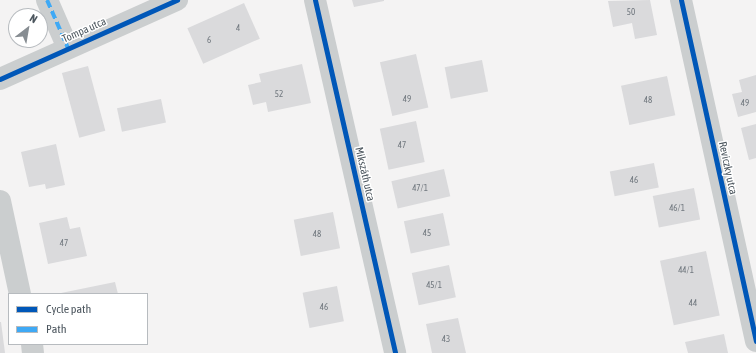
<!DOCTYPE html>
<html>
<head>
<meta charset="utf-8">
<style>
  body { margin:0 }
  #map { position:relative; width:756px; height:353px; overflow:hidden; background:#f4f3f3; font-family:"Asap Condensed",sans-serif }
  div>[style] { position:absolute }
  .building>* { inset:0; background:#dadadc; transform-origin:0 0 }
  .minor>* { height:22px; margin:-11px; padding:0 11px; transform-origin:11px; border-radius:11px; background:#cbcecf }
  .quiet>* { height:4px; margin-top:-2px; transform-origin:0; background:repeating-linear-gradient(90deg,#3fa9f5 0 8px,transparent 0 12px) }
  .cycleway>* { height:5px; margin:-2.5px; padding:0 2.5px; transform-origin:2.5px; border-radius:2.5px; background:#0057b8 }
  span { translate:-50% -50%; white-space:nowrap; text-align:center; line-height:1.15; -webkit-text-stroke:3px #fff; paint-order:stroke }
  .number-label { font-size:9px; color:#71787f }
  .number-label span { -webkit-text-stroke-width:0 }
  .street-label { font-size:11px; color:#4c565e }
  .legend { position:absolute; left:8px; top:293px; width:140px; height:52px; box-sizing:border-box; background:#fff; border:1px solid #b7bbbf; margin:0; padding:5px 7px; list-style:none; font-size:12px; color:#4c565e }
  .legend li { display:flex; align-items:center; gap:8px; height:20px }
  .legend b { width:20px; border:1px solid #b7bbbf }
  .north { position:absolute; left:8px; top:8px; width:40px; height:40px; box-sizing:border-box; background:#fff; border:1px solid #b7bbbf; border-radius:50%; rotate:31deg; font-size:11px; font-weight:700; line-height:16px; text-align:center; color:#4c565e }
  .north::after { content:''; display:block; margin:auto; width:14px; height:18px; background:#878d92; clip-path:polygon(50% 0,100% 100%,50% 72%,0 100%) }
</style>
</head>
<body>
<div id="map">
  <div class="building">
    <i style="clip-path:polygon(352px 0,384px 0,384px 1px,354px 7px)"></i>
    <i style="clip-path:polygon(650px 0,657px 35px,635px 39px,632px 23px,613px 27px,608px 1px)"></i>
    <i style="left:244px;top:3px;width:39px;height:62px;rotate:66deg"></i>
    <i style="left:416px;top:54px;width:55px;height:37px;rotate:77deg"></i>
    <i style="left:482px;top:60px;width:32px;height:38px;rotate:79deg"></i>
    <i style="clip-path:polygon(302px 64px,311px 103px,268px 112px,266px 102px,253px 105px,248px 85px,261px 82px,259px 74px)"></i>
    <i style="left:88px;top:66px;width:67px;height:27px;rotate:75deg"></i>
    <i style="clip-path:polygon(756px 75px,756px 112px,738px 117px,732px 94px,742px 92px,739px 80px)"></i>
    <i style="left:667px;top:76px;width:40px;height:47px;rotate:78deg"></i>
    <i style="left:161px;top:99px;width:24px;height:45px;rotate:78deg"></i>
    <i style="left:416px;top:121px;width:42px;height:37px;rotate:78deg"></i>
    <i style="clip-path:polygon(756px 124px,756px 158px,749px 160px,741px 128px)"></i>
    <i style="clip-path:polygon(56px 144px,65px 185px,46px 189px,45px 184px,29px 187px,21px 152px)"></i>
    <i style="left:654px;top:163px;width:25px;height:45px;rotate:79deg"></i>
    <i style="left:444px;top:169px;width:28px;height:54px;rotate:77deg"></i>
    <i style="left:694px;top:188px;width:32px;height:42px;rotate:79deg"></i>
    <i style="left:333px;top:212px;width:37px;height:40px;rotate:79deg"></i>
    <i style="left:443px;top:213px;width:33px;height:40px;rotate:78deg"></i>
    <i style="clip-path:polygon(67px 217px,70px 229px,80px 227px,87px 256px,48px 264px,39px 223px)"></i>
    <i style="left:706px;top:251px;width:66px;height:47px;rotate:78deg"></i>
    <i style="left:449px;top:265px;width:33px;height:38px;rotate:78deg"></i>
    <i style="clip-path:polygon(115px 282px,118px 294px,61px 294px,61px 293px)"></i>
    <i style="left:337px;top:286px;width:36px;height:35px;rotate:79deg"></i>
    <i style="clip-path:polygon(458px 318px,466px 353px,432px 353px,426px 324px)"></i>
    <i style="clip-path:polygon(0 322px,1px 322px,5px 353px,0 353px)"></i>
    <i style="clip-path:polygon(724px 334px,728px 353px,688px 353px,685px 342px)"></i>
  </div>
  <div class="minor">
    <i style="left:47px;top:0;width:52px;rotate:66.4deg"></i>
    <i style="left:315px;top:0;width:362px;rotate:77.2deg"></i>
    <i style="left:681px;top:0;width:349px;rotate:77.6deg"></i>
    <i style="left:0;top:79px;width:194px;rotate:-24.1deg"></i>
    <i style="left:0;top:201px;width:95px;rotate:77.9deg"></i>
    <i style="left:32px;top:344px;width:9px;rotate:84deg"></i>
  </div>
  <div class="quiet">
    <i style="left:47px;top:0;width:52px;rotate:66.4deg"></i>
  </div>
  <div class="cycleway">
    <i style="left:315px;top:0;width:362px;rotate:77.2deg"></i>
    <i style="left:681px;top:0;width:349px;rotate:77.6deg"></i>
    <i style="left:0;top:79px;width:194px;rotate:-24.1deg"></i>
  </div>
  <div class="number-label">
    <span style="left:631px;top:12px">50</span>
    <span style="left:238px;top:28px">4</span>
    <span style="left:209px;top:40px">6</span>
    <span style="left:279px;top:94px">52</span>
    <span style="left:407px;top:99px">49</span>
    <span style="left:648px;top:100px">48</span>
    <span style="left:745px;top:103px">49</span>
    <span style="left:402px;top:145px">47</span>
    <span style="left:634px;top:180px">46</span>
    <span style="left:420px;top:188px">47/1</span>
    <span style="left:677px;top:208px">46/1</span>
    <span style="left:427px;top:233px">45</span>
    <span style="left:317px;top:234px">48</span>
    <span style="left:64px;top:243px">47</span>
    <span style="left:686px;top:270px">44/1</span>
    <span style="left:434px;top:285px">45/1</span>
    <span style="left:693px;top:303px">44</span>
    <span style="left:324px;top:307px">46</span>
    <span style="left:446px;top:339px">43</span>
  </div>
  <div class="street-label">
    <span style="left:84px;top:30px;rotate:-24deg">Tompa utca</span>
    <span style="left:728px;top:168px;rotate:78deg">Reviczky utca</span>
    <span style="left:365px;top:174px;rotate:77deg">Mikszáth utca</span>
  </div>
  <ul class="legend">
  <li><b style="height:5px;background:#0057b8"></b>Cycle path</li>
  <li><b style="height:5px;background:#3fa9f5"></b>Path</li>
  </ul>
  <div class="north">N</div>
</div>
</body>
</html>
